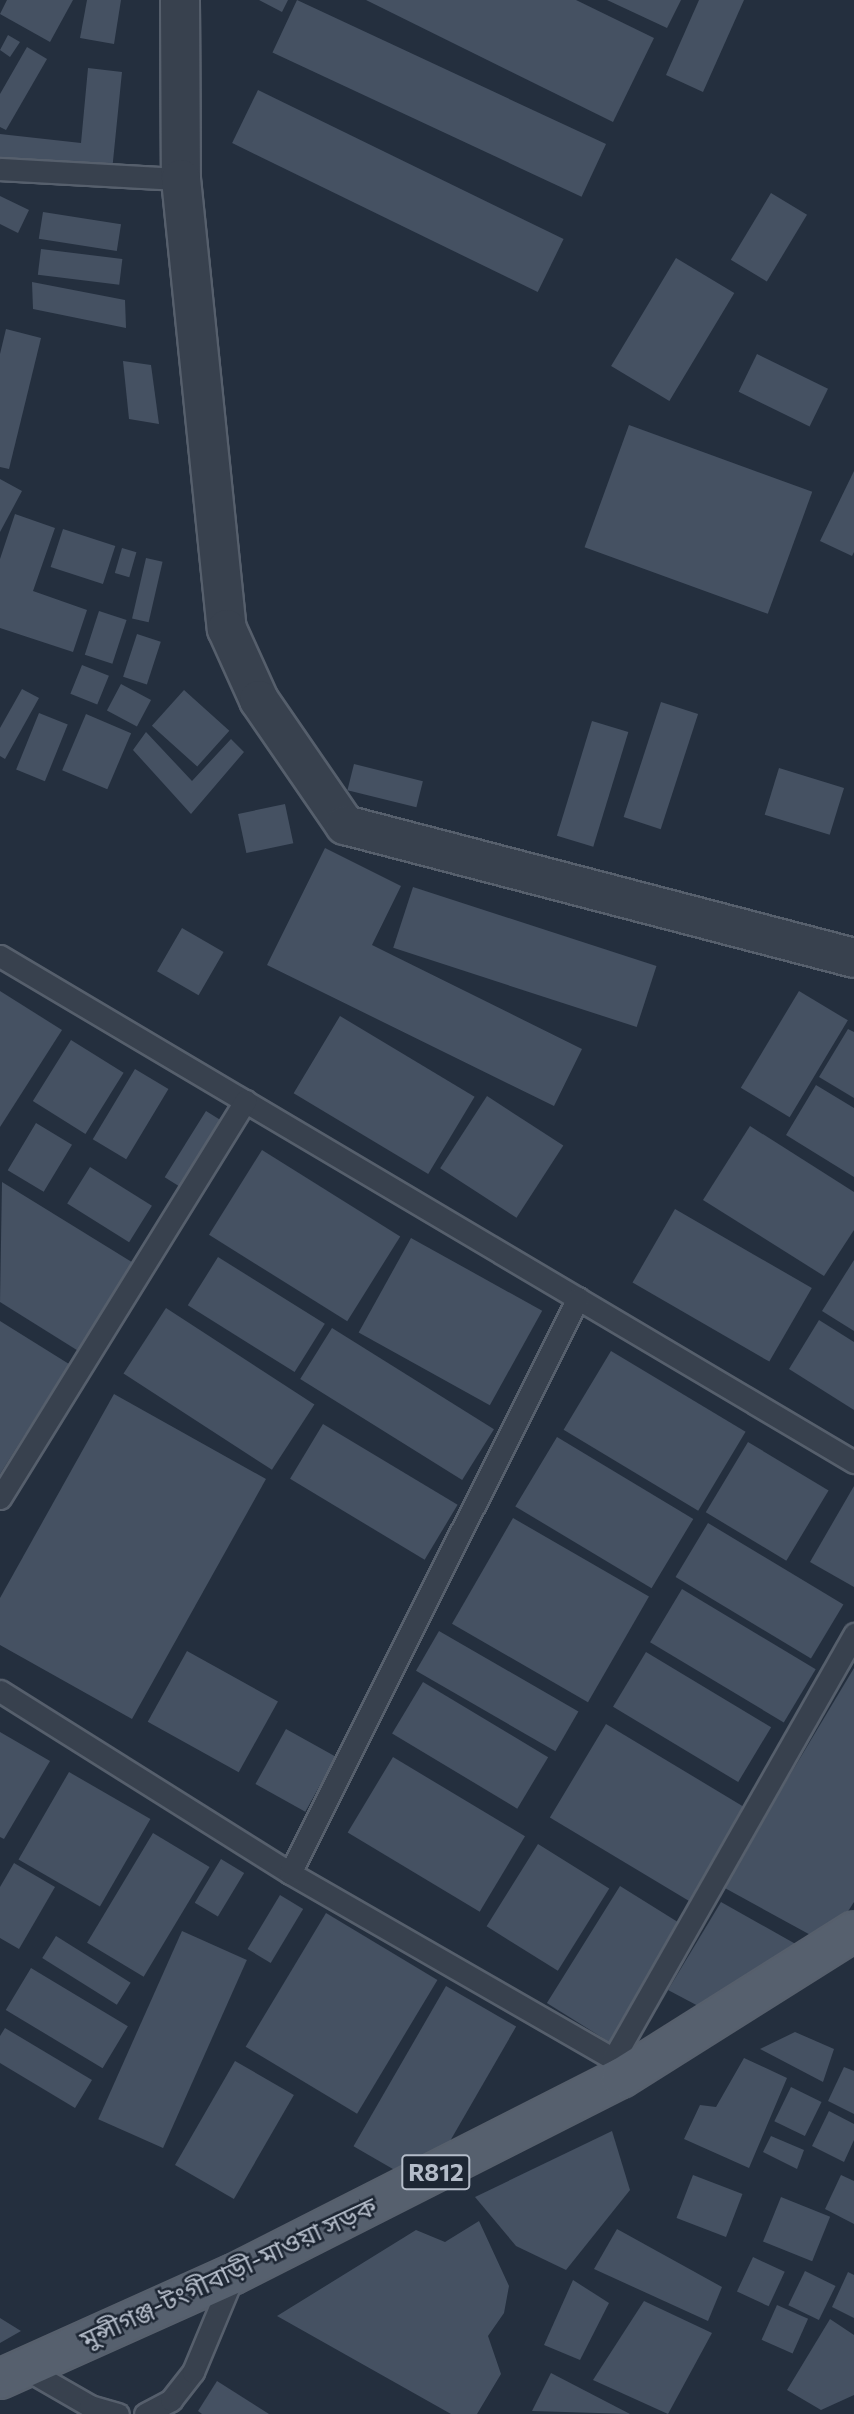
<!DOCTYPE html>
<html>
<head>
<meta charset="utf-8">
<style>
  body { margin:0 }
  #map { position:relative; width:854px; height:2414px; overflow:hidden; background:#242f3e; font-family:Commissioner,"Noto Sans Bengali",sans-serif }
  div>[style] { position:absolute }
  .building>* { inset:0; background:#455162; transform-origin:0 0 }
  .roads { filter:drop-shadow(2px 0 #565f6c) drop-shadow(-2px 0 #565f6c) drop-shadow(0 2px #565f6c) drop-shadow(0 -2px #565f6c) }
  .lane>* { height:21px; margin:-10.5px; padding:0 10.5px; transform-origin:10.5px; border-radius:10.5px; background:#38414e }
  .street>* { height:38px; margin:-19px; padding:0 19px; transform-origin:19px; border-radius:19px; background:#38414e }
  .primary>* { height:38px; margin:-19px; padding:0 19px; transform-origin:19px; border-radius:19px; background:#56606e }
  span { translate:-50% -50%; white-space:nowrap; text-align:center; line-height:1.15; -webkit-text-stroke:5px #1d2633; paint-order:stroke }
  .shield-label span { padding:2px 5px; background:#1d2633; border:2px solid; border-radius:5px; -webkit-text-stroke-width:0 }
  .shield-label { font-size:24px; color:#b4bcc9; font-weight:700 }
  .street-label { font-size:26px; color:#b4bcc9 }
</style>
</head>
<body>
<div id="map">
  <div class="building">
    <i style="clip-path:polygon(7px 0,73px 0,50px 42px,0 14px)"></i>
    <i style="clip-path:polygon(87px 0,121px 0,114px 44px,80px 38px)"></i>
    <i style="clip-path:polygon(259px 0,288px 0,282px 12px)"></i>
    <i style="left:297px;top:0;width:341px;height:58px;rotate:25deg"></i>
    <i style="clip-path:polygon(366px 0,576px 0,654px 38px,613px 122px)"></i>
    <i style="clip-path:polygon(607px 0,681px 0,667px 28px)"></i>
    <i style="clip-path:polygon(699px 0,744px 0,703px 92px,666px 75px)"></i>
    <i style="clip-path:polygon(8px 35px,20px 42px,10px 57px,0 50px)"></i>
    <i style="clip-path:polygon(27px 47px,47px 59px,6px 130px,0 127px,0 94px)"></i>
    <i style="clip-path:polygon(88px 68px,122px 72px,112px 171px,0 160px,0 134px,81px 143px)"></i>
    <i style="left:258px;top:90px;width:340px;height:59px;rotate:26deg"></i>
    <i style="left:771px;top:193px;width:42px;height:78px;rotate:31deg"></i>
    <i style="clip-path:polygon(0 196px,29px 210px,18px 233px,0 224px)"></i>
    <i style="left:43px;top:212px;width:79px;height:27px;rotate:9deg"></i>
    <i style="left:41px;top:249px;width:82px;height:26px;rotate:7deg"></i>
    <i style="left:676px;top:258px;width:68px;height:126px;rotate:31deg"></i>
    <i style="clip-path:polygon(32px 282px,125px 300px,126px 328px,33px 309px)"></i>
    <i style="clip-path:polygon(6px 329px,41px 338px,9px 469px,0 467px,0 354px)"></i>
    <i style="left:757px;top:354px;width:79px;height:42px;rotate:26deg"></i>
    <i style="clip-path:polygon(123px 361px,151px 365px,159px 424px,129px 419px)"></i>
    <i style="left:629px;top:425px;width:195px;height:130px;rotate:20deg"></i>
    <i style="clip-path:polygon(854px 471px,854px 552px,852px 556px,820px 541px)"></i>
    <i style="clip-path:polygon(0 479px,22px 491px,0 532px)"></i>
    <i style="clip-path:polygon(15px 514px,55px 528px,33px 591px,87px 610px,73px 652px,0 628px,0 559px)"></i>
    <i style="left:63px;top:529px;width:55px;height:40px;rotate:18deg"></i>
    <i style="left:122px;top:548px;width:15px;height:26px;rotate:16deg"></i>
    <i style="left:146px;top:558px;width:17px;height:62px;rotate:13deg"></i>
    <i style="left:99px;top:611px;width:29px;height:46px;rotate:18deg"></i>
    <i style="left:137px;top:634px;width:25px;height:45px;rotate:18deg"></i>
    <i style="left:82px;top:665px;width:29px;height:31px;rotate:22deg"></i>
    <i style="left:121px;top:684px;width:34px;height:30px;rotate:28deg"></i>
    <i style="clip-path:polygon(22px 689px,39px 698px,5px 759px,0 756px,0 728px)"></i>
    <i style="left:184px;top:690px;width:61px;height:48px;rotate:42deg"></i>
    <i style="left:661px;top:702px;width:39px;height:121px;rotate:18deg"></i>
    <i style="left:39px;top:713px;width:31px;height:61px;rotate:22deg"></i>
    <i style="left:86px;top:714px;width:49px;height:61px;rotate:23deg"></i>
    <i style="left:592px;top:721px;width:38px;height:120px;rotate:17deg"></i>
    <i style="clip-path:polygon(146px 732px,192px 781px,231px 739px,244px 752px,191px 814px,133px 750px)"></i>
    <i style="left:354px;top:764px;width:71px;height:27px;rotate:14deg"></i>
    <i style="left:779px;top:768px;width:68px;height:49px;rotate:17deg"></i>
    <i style="left:285px;top:804px;width:40px;height:48px;rotate:78deg"></i>
    <i style="clip-path:polygon(325px 848px,401px 886px,372px 945px,582px 1049px,554px 1106px,267px 965px)"></i>
    <i style="left:413px;top:887px;width:256px;height:64px;rotate:18deg"></i>
    <i style="left:182px;top:928px;width:48px;height:50px;rotate:30deg"></i>
    <i style="clip-path:polygon(0 991px,62px 1030px,0 1127px)"></i>
    <i style="left:799px;top:991px;width:57px;height:113px;rotate:31deg"></i>
    <i style="left:340px;top:1016px;width:157px;height:90px;rotate:31deg"></i>
    <i style="clip-path:polygon(848px 1029px,854px 1032px,854px 1098px,819px 1077px)"></i>
    <i style="left:71px;top:1040px;width:62px;height:72px;rotate:32deg"></i>
    <i style="left:135px;top:1069px;width:39px;height:82px;rotate:31deg"></i>
    <i style="clip-path:polygon(816px 1085px,854px 1108px,854px 1177px,786px 1135px)"></i>
    <i style="left:487px;top:1096px;width:91px;height:86px;rotate:33deg"></i>
    <i style="left:206px;top:1111px;width:36px;height:78px;rotate:32deg"></i>
    <i style="left:36px;top:1123px;width:42px;height:55px;rotate:31deg"></i>
    <i style="clip-path:polygon(750px 1126px,854px 1192px,854px 1230px,824px 1276px,703px 1200px)"></i>
    <i style="left:262px;top:1150px;width:163px;height:100px;rotate:32deg"></i>
    <i style="left:90px;top:1167px;width:73px;height:43px;rotate:32deg"></i>
    <i style="clip-path:polygon(2px 1182px,135px 1264px,80px 1352px,0 1302px)"></i>
    <i style="left:675px;top:1209px;width:158px;height:85px;rotate:30deg"></i>
    <i style="left:411px;top:1238px;width:150px;height:108px;rotate:29deg"></i>
    <i style="left:218px;top:1257px;width:126px;height:57px;rotate:32deg"></i>
    <i style="clip-path:polygon(854px 1260px,854px 1331px,822px 1311px)"></i>
    <i style="left:166px;top:1308px;width:177px;height:78px;rotate:33deg"></i>
    <i style="clip-path:polygon(819px 1320px,854px 1342px,854px 1410px,789px 1369px)"></i>
    <i style="clip-path:polygon(0 1321px,69px 1364px,0 1474px)"></i>
    <i style="left:332px;top:1328px;width:191px;height:60px;rotate:32deg"></i>
    <i style="left:611px;top:1351px;width:157px;height:92px;rotate:31deg"></i>
    <i style="clip-path:polygon(114px 1394px,266px 1479px,132px 1719px,0 1645px,0 1598px)"></i>
    <i style="left:323px;top:1424px;width:157px;height:64px;rotate:31deg"></i>
    <i style="left:557px;top:1437px;width:159px;height:81px;rotate:31deg"></i>
    <i style="left:748px;top:1442px;width:94px;height:82px;rotate:31deg"></i>
    <i style="clip-path:polygon(854px 1486px,854px 1587px,810px 1562px)"></i>
    <i style="left:513px;top:1518px;width:157px;height:122px;rotate:30deg"></i>
    <i style="left:708px;top:1523px;width:158px;height:63px;rotate:31deg"></i>
    <i style="left:682px;top:1589px;width:156px;height:62px;rotate:31deg"></i>
    <i style="left:439px;top:1631px;width:161px;height:46px;rotate:30deg"></i>
    <i style="left:187px;top:1651px;width:104px;height:81px;rotate:29deg"></i>
    <i style="left:646px;top:1652px;width:146px;height:64px;rotate:31deg"></i>
    <i style="clip-path:polygon(854px 1668px,854px 1902px,827px 1944px,723px 1887px)"></i>
    <i style="left:423px;top:1682px;width:146px;height:60px;rotate:31deg"></i>
    <i style="left:606px;top:1724px;width:177px;height:109px;rotate:31deg"></i>
    <i style="left:286px;top:1729px;width:57px;height:63px;rotate:29deg"></i>
    <i style="clip-path:polygon(0 1732px,50px 1761px,4px 1839px,0 1837px)"></i>
    <i style="left:393px;top:1757px;width:154px;height:88px;rotate:31deg"></i>
    <i style="left:69px;top:1772px;width:94px;height:101px;rotate:30deg"></i>
    <i style="left:153px;top:1833px;width:66px;height:128px;rotate:31deg"></i>
    <i style="left:538px;top:1844px;width:84px;height:97px;rotate:32deg"></i>
    <i style="left:221px;top:1859px;width:27px;height:51px;rotate:31deg"></i>
    <i style="clip-path:polygon(14px 1863px,55px 1887px,19px 1949px,0 1938px,0 1887px)"></i>
    <i style="left:620px;top:1886px;width:79px;height:138px;rotate:32deg"></i>
    <i style="left:280px;top:1895px;width:27px;height:63px;rotate:31deg"></i>
    <i style="clip-path:polygon(721px 1902px,808px 1951px,702px 2008px,668px 1990px)"></i>
    <i style="left:326px;top:1913px;width:130px;height:156px;rotate:31deg"></i>
    <i style="left:182px;top:1931px;width:71px;height:206px;rotate:24deg"></i>
    <i style="left:56px;top:1936px;width:88px;height:26px;rotate:32deg"></i>
    <i style="left:31px;top:1968px;width:113px;height:49px;rotate:31deg"></i>
    <i style="left:446px;top:1986px;width:81px;height:185px;rotate:30deg"></i>
    <i style="clip-path:polygon(5px 2028px,92px 2080px,75px 2108px,0 2063px,0 2036px)"></i>
    <i style="clip-path:polygon(795px 2032px,834px 2049px,823px 2082px,760px 2049px)"></i>
    <i style="clip-path:polygon(744px 2058px,787px 2078px,749px 2168px,684px 2139px,700px 2105px,716px 2107px)"></i>
    <i style="left:235px;top:2061px;width:68px;height:120px;rotate:30deg"></i>
    <i style="clip-path:polygon(844px 2067px,854px 2071px,854px 2114px,828px 2101px)"></i>
    <i style="left:791px;top:2087px;width:34px;height:38px;rotate:26deg"></i>
    <i style="clip-path:polygon(829px 2111px,854px 2124px,854px 2140px,844px 2162px,812px 2146px)"></i>
    <i style="clip-path:polygon(612px 2131px,630px 2190px,566px 2270px,516px 2246px,475px 2197px)"></i>
    <i style="clip-path:polygon(771px 2136px,804px 2150px,797px 2169px,763px 2152px)"></i>
    <i style="left:693px;top:2175px;width:53px;height:46px;rotate:21deg"></i>
    <i style="clip-path:polygon(841px 2175px,854px 2181px,854px 2224px,825px 2209px)"></i>
    <i style="left:781px;top:2197px;width:53px;height:48px;rotate:22deg"></i>
    <i style="clip-path:polygon(479px 2221px,509px 2286px,504px 2313px,488px 2336px,501px 2374px,477px 2414px,451px 2414px,277px 2316px,416px 2230px,445px 2242px)"></i>
    <i style="clip-path:polygon(617px 2229px,722px 2287px,708px 2321px,594px 2269px)"></i>
    <i style="left:753px;top:2257px;width:35px;height:38px;rotate:25deg"></i>
    <i style="left:805px;top:2271px;width:34px;height:38px;rotate:26deg"></i>
    <i style="clip-path:polygon(848px 2272px,854px 2275px,854px 2318px,832px 2307px)"></i>
    <i style="clip-path:polygon(573px 2280px,609px 2303px,580px 2360px,544px 2345px)"></i>
    <i style="clip-path:polygon(644px 2301px,712px 2333px,668px 2414px,593px 2380px)"></i>
    <i style="left:777px;top:2305px;width:34px;height:38px;rotate:24deg"></i>
    <i style="clip-path:polygon(0 2318px,21px 2331px,0 2343px)"></i>
    <i style="clip-path:polygon(830px 2319px,854px 2335px,854px 2395px,821px 2410px,787px 2390px)"></i>
    <i style="clip-path:polygon(551px 2373px,630px 2414px,532px 2411px)"></i>
    <i style="clip-path:polygon(217px 2381px,269px 2414px,202px 2414px,198px 2411px)"></i>
  </div>
  <div class="roads">
    <div class="lane">
      <i style="left:0;top:169px;width:181px;rotate:3.2deg"></i>
      <i style="left:0;top:956px;width:993px;rotate:30.65deg"></i>
      <i style="left:0;top:1498px;width:467px;rotate:-58.3deg"></i>
      <i style="left:0;top:1691px;width:342px;rotate:32.1deg"></i>
      <i style="left:290px;top:1873px;width:373px;rotate:29.9deg"></i>
      <i style="left:613px;top:2059px;width:21px;rotate:67deg"></i>
      <i style="left:290px;top:1873px;width:643px;rotate:-63.4deg"></i>
      <i style="left:613px;top:2059px;width:489px;rotate:-60.4deg"></i>
      <i style="left:24px;top:2368px;width:76px;rotate:29.9deg"></i>
      <i style="left:90px;top:2406px;width:29px;rotate:16deg"></i>
      <i style="left:145px;top:2414px;width:30px;rotate:-28deg"></i>
      <i style="left:171px;top:2400px;width:36px;rotate:-52deg"></i>
      <i style="left:193px;top:2372px;width:104px;rotate:-67.4deg"></i>
    </div>
    <div class="street">
      <i style="left:180px;top:0;width:179px;rotate:89.7deg"></i>
      <i style="left:181px;top:179px;width:452px;rotate:84.2deg"></i>
      <i style="left:227px;top:629px;width:78px;rotate:65.7deg"></i>
      <i style="left:259px;top:700px;width:152px;rotate:55.5deg"></i>
      <i style="left:345px;top:825px;width:526px;rotate:14.64deg"></i>
    </div>
    <div class="primary">
      <i style="left:0;top:2379px;width:256px;rotate:-24.2deg"></i>
      <i style="left:234px;top:2274px;width:434px;rotate:-26.9deg"></i>
      <i style="left:621px;top:2078px;width:275px;rotate:-32.2deg"></i>
    </div>
  </div>
  <div class="shield-label">
    <span style="left:436px;top:2172px">R812</span>
  </div>
  <div class="street-label">
    <span style="left:228px;top:2272px;rotate:-25deg">মুন্সীগঞ্জ-টংগীবাড়ী-মাওয়া সড়ক</span>
  </div>
</div>
</body>
</html>
